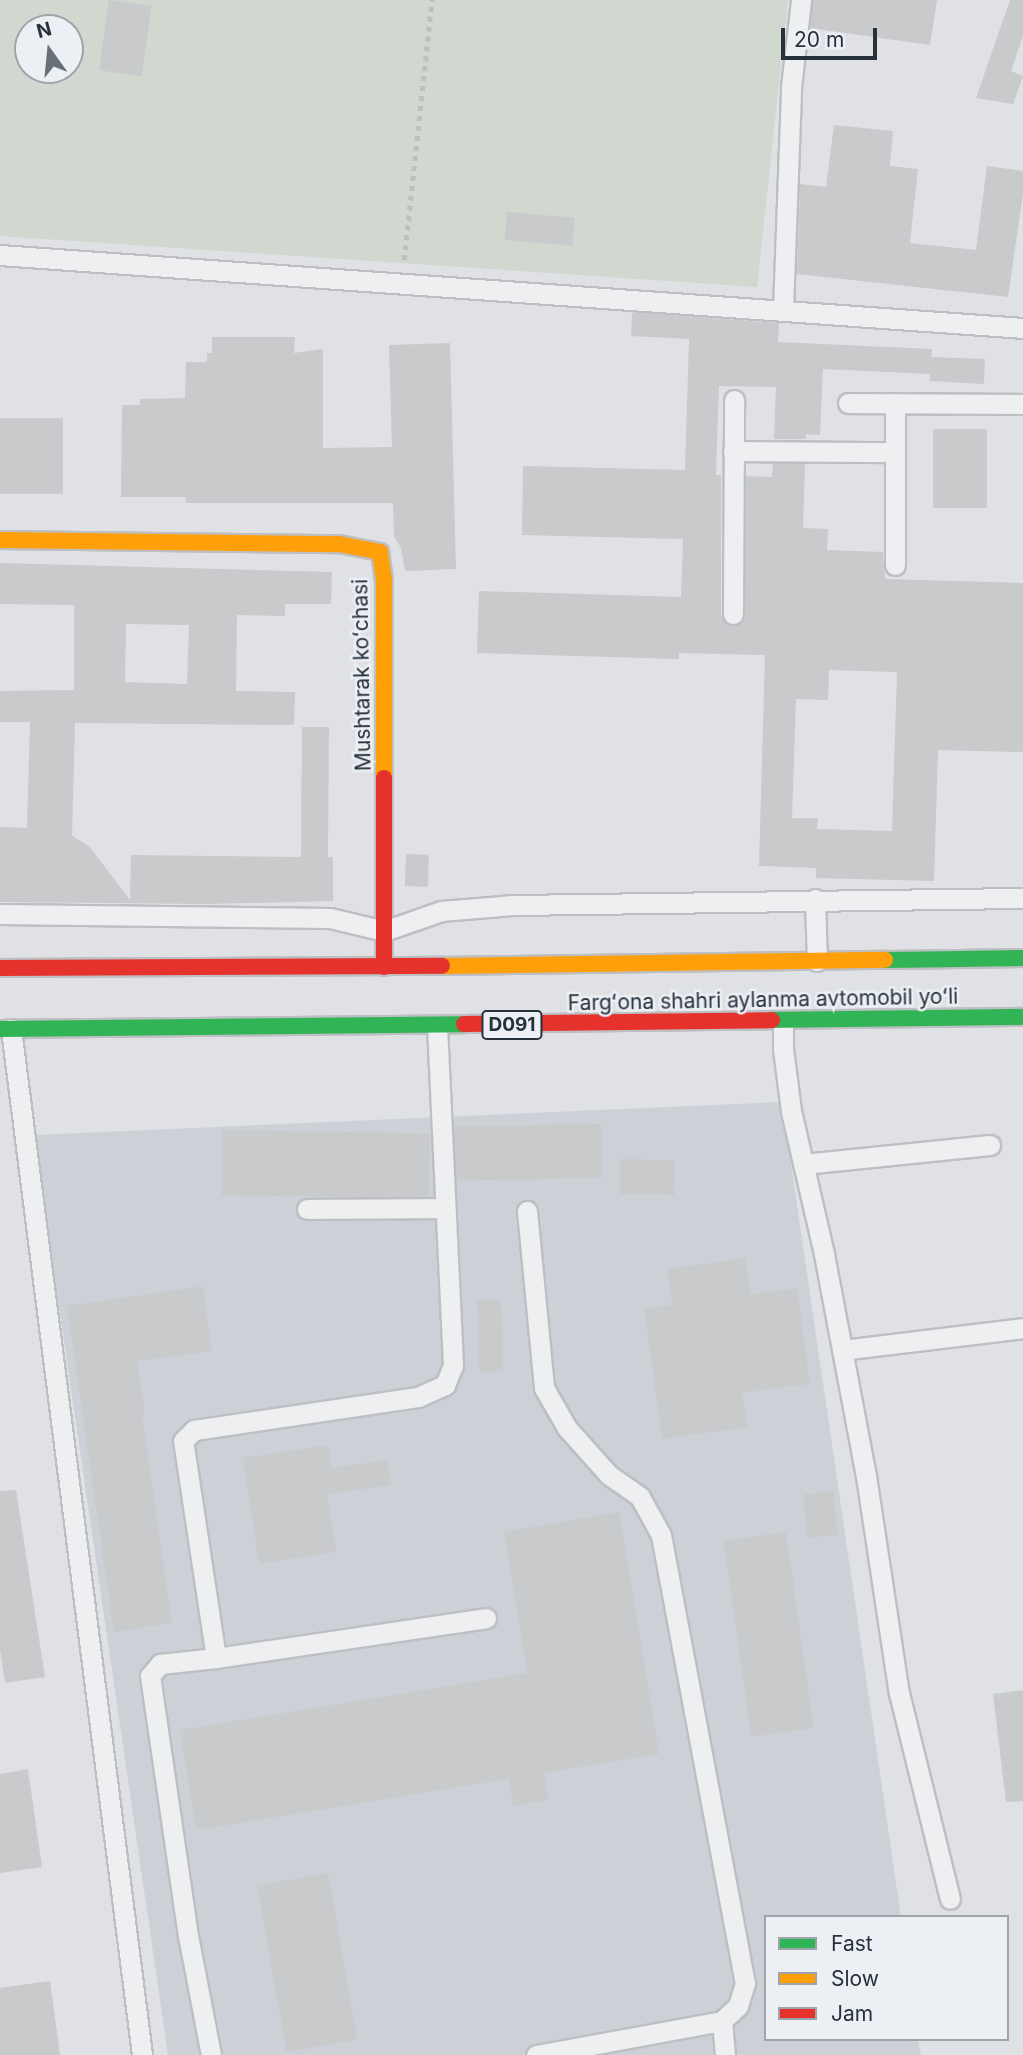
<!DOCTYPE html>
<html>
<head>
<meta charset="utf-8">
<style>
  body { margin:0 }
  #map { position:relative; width:1023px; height:2055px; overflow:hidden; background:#dfe1e4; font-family:Inter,sans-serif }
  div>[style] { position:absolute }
  .built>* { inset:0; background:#cdd1d7 }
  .green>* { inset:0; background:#d0d8d0 }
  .building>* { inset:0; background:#c8cacc; transform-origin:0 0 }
  .path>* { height:4.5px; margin-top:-2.25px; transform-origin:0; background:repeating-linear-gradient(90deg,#bdc0c3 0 5px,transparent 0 10px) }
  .roads { filter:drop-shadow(2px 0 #bdbfc2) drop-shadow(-2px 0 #bdbfc2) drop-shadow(0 2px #bdbfc2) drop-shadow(0 -2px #bdbfc2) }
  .lane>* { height:19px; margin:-9.5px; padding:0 9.5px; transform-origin:9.5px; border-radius:9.5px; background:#eeeff1 }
  .fast>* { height:16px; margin:-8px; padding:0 8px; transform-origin:8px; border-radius:8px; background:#30b455 }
  .slow>* { height:16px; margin:-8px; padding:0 8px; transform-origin:8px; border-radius:8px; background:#ff9f0a }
  .jam>* { height:16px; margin:-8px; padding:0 8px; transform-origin:8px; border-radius:8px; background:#e5322d }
  span { translate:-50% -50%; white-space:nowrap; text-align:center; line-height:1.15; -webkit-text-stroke:5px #ecf0f4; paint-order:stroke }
  .shield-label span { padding:2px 5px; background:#ecf0f4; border:2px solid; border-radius:5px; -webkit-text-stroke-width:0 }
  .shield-label { font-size:19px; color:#27313c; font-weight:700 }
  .street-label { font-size:21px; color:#27313c }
  .legend { position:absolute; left:764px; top:1915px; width:245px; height:126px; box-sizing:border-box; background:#ecf0f4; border:2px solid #9da4aa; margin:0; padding:9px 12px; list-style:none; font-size:21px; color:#27313c }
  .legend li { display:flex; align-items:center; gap:14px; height:35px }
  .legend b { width:35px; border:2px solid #9da4aa }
  .north { position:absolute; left:14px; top:14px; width:70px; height:70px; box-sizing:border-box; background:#ecf0f4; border:2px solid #9da4aa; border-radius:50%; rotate:345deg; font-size:19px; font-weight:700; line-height:28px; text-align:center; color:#27313c }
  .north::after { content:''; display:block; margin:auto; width:24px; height:32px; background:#676f77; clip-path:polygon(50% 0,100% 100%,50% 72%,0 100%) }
  .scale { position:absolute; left:781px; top:28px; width:96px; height:32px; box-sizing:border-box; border:4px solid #27313c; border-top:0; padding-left:9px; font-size:21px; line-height:24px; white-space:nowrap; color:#27313c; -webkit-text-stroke:5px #ecf0f4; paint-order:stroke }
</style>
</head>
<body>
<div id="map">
  <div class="built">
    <i style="clip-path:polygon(782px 1102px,901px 1917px,766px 1917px,766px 2039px,918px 2039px,921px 2055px,168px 2055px,34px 1135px)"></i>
  </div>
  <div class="green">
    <i style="clip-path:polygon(evenodd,0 0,788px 0,757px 287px,0 236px,0 0,28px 28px,70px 28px,70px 70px,28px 70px,28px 28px)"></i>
  </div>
  <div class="building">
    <i style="left:109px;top:0;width:43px;height:71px;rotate:8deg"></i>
    <i style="clip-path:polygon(813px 0,937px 0,930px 45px,810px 28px)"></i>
    <i style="clip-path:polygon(1010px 0,1023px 0,1023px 36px,1011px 71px,1023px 76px,1013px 104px,976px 98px)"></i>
    <i style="clip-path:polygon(834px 125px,893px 131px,890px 166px,918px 169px,910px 243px,976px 250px,987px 166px,1023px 171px,1023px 194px,1008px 297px,797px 274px,800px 184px,826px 187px)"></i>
    <i style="left:507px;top:212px;width:68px;height:28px;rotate:5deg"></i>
    <i style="clip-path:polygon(evenodd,632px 312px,779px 323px,778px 342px,932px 349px,931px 357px,985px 359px,984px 384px,930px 381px,930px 374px,823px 369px,820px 435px,806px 434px,806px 439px,774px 439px,776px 387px,719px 386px,716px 475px,721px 475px,721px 614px,726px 624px,738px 625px,745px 614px,746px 476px,772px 477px,773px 463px,805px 464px,803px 528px,828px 529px,827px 550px,883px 552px,885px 579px,1023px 583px,1023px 752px,938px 750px,934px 881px,816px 878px,816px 868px,759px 866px,765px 655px,679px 653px,679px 659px,477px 653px,479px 591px,681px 597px,683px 539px,522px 535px,523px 466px,685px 470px,689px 339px,631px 336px,632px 312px,829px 670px,897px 672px,892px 831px,817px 829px,818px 818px,792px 818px,796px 699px,828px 700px,829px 670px)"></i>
    <i style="clip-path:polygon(212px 337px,295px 337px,294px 353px,323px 349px,323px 448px,392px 447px,389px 345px,450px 343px,456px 569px,405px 571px,401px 548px,394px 536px,393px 503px,186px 503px,185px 497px,121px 497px,122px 405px,140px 405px,140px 399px,185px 398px,186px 362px,207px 362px,207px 353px,212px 353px)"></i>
    <i style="left:0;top:418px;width:63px;height:76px"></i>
    <i style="left:933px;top:429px;width:54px;height:79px"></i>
    <i style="clip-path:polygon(evenodd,0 563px,332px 572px,331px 604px,285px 604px,285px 616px,237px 615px,236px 691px,295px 692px,294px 725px,75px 723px,72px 836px,89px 846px,130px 900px,131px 855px,301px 857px,302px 727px,329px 727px,328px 857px,333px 857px,333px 901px,208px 904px,0 902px,0 827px,27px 828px,30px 722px,0 722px,0 691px,74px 690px,74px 605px,0 604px,0 563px,126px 624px,189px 625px,187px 684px,125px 682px,126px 624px)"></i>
    <i style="left:406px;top:854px;width:23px;height:32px;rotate:2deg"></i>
    <i style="left:601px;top:1124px;width:54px;height:147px;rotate:89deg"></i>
    <i style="left:223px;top:1130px;width:207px;height:65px;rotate:1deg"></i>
    <i style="left:620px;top:1159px;width:55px;height:35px;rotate:1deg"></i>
    <i style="clip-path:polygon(746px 1258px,750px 1294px,797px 1288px,810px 1384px,742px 1393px,747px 1427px,662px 1439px,644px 1308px,672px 1305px,667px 1269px)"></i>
    <i style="clip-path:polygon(203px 1286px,212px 1351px,137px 1361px,145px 1413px,142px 1413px,172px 1623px,114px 1632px,67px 1306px)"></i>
    <i style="left:501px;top:1299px;width:72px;height:24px;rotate:88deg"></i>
    <i style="clip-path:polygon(328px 1445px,331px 1468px,387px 1460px,391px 1485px,327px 1494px,336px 1552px,259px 1564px,243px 1458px)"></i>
    <i style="clip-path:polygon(16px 1490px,45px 1677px,5px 1683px,0 1650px,0 1491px)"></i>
    <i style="left:833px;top:1491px;width:44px;height:30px;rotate:84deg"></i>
    <i style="clip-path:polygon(619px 1512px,659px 1754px,544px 1773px,548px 1800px,513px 1806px,509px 1779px,196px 1830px,180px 1730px,527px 1673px,504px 1532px)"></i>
    <i style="left:786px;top:1532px;width:198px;height:63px;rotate:82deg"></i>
    <i style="clip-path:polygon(1023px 1690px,1023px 1801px,1006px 1802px,993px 1694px)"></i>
    <i style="clip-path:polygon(28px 1769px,42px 1867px,0 1873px,0 1774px)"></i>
    <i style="left:328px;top:1873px;width:169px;height:72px;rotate:80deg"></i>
    <i style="clip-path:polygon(50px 1981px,60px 2055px,0 2055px,0 1988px)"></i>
  </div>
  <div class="path">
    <i style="left:404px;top:260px;width:262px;rotate:-83.9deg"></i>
  </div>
  <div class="roads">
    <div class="lane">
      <i style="left:0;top:255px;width:1026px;rotate:4.08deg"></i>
      <i style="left:783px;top:310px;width:223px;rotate:-87.9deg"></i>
      <i style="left:791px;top:87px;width:88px;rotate:-83.4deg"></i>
      <i style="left:848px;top:403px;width:175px;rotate:0.3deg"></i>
      <i style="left:733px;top:451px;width:162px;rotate:0.4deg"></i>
      <i style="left:895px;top:565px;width:162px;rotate:-90deg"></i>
      <i style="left:733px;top:614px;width:214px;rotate:-89.7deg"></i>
      <i style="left:815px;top:899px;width:62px;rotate:88.2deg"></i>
      <i style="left:0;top:914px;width:330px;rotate:0.7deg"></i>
      <i style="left:330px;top:918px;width:56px;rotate:13.5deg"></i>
      <i style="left:384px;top:931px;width:60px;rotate:-19.3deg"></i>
      <i style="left:441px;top:911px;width:72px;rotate:-4.8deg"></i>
      <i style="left:513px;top:905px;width:510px;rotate:-0.79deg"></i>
      <i style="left:783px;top:1021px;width:28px;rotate:90deg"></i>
      <i style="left:783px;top:1049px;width:63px;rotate:82.6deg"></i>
      <i style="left:791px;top:1111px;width:147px;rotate:77deg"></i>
      <i style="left:824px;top:1254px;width:226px;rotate:79.3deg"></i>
      <i style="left:866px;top:1476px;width:219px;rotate:81.4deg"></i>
      <i style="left:899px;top:1693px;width:212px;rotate:76.1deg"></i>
      <i style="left:11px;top:1029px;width:1034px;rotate:82.72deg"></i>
      <i style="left:803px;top:1164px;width:188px;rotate:-5.8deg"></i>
      <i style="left:307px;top:1209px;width:138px;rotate:-0.4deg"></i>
      <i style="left:527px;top:1211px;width:178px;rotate:84.5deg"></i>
      <i style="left:544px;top:1388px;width:46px;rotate:60.1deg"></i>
      <i style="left:567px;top:1428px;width:63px;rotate:48.2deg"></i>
      <i style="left:609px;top:1475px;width:38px;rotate:35deg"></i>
      <i style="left:640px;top:1497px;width:43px;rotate:61.1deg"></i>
      <i style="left:661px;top:1535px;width:456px;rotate:79.4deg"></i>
      <i style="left:745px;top:1983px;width:24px;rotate:107deg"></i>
      <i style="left:738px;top:2006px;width:22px;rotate:137deg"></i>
      <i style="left:722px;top:2021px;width:189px;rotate:169.6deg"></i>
      <i style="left:842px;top:1350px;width:182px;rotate:-6.9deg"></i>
      <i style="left:216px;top:1658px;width:273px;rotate:-8.4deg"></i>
      <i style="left:722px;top:2021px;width:34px;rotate:85deg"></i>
      <i style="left:211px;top:2055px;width:121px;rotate:-100.9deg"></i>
      <i style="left:188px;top:1936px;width:263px;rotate:-98.3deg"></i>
      <i style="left:150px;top:1676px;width:16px;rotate:-50deg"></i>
      <i style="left:160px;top:1664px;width:56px;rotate:-6.1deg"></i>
      <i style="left:216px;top:1658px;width:219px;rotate:-98.6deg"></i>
      <i style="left:183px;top:1441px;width:16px;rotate:-45deg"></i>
      <i style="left:194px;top:1430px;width:226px;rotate:-8.4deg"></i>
      <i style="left:418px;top:1397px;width:30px;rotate:-24deg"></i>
      <i style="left:445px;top:1385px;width:22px;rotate:-68deg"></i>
      <i style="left:453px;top:1365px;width:339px;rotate:-92.7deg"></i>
    </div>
    <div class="fast">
      <i style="left:885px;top:960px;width:138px;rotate:-0.8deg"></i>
      <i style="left:772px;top:1020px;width:251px;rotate:-0.7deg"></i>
      <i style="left:0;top:1029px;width:464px;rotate:-0.6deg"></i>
    </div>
    <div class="slow">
      <i style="left:0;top:540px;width:339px;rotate:0.7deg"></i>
      <i style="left:339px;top:544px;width:42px;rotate:11deg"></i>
      <i style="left:380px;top:552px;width:30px;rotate:82deg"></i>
      <i style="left:384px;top:582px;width:196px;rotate:90deg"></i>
      <i style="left:442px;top:966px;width:443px;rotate:-0.8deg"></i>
    </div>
    <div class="jam">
      <i style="left:384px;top:778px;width:189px;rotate:90deg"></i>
      <i style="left:0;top:968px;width:442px;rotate:-0.3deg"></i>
      <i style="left:464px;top:1024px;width:308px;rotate:-0.7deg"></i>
    </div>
  </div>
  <div class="shield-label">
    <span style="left:512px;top:1025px">D091</span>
  </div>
  <div class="street-label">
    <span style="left:362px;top:675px;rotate:-91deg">Mushtarak koʻchasi</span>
    <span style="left:763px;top:1000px;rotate:-1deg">Fargʻona shahri aylanma avtomobil yoʻli</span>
  </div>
  <ul class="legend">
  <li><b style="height:9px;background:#30b455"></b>Fast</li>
  <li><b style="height:9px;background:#ff9f0a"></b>Slow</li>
  <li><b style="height:9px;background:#e5322d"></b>Jam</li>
  </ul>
  <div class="north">N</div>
  <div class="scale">20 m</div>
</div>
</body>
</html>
